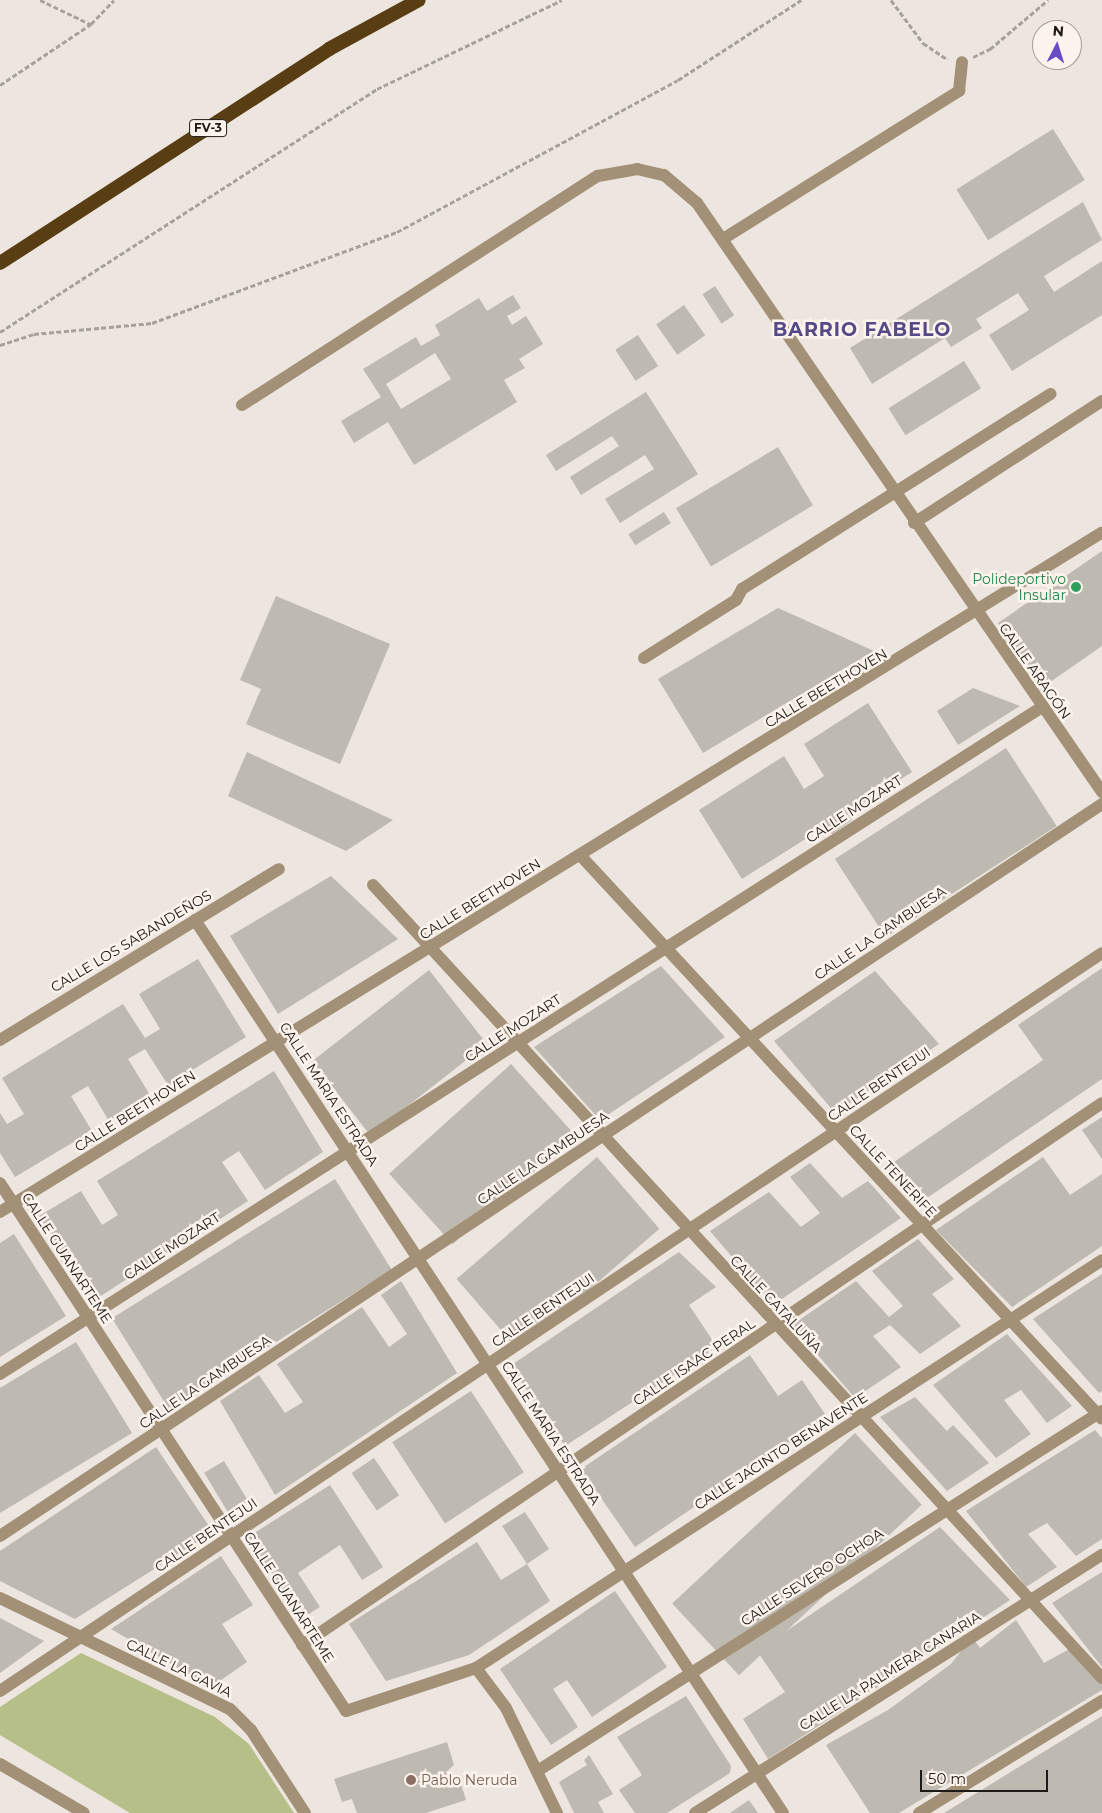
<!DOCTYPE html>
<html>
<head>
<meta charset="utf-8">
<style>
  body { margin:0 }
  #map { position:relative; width:1102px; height:1813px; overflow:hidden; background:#ede5df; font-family:Montserrat,sans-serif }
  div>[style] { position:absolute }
  .green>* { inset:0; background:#b7bf88 }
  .building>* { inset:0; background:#beb9b1; transform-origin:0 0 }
  .path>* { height:3px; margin-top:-1.5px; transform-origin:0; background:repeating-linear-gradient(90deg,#a7a19c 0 5px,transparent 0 7.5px) }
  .minor>* { height:12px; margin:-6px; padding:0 6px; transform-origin:6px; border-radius:6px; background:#a29176 }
  .tertiary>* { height:12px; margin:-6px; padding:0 6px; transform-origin:6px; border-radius:6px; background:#a29176 }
  .trunk>* { height:14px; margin:-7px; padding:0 7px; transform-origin:7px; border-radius:7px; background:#583e12 }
  .dots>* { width:14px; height:14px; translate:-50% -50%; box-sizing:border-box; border:2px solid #fbf3ec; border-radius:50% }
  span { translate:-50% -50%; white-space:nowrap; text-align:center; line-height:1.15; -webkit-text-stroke:5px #fbf3ec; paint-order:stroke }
  .shield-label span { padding:1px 4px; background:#fbf3ec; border:1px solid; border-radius:4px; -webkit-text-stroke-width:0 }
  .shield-label { font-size:12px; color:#1d1a18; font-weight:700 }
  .leisure-label { font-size:14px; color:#27864d }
  .right { translate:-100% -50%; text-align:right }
  .street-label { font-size:14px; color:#1d1a18 }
  .education-label { font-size:14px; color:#785e54 }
  .left { translate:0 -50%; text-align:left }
  .district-label { font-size:19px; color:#554987; font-weight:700; letter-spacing:1px }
  .north { position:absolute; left:1032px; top:20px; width:50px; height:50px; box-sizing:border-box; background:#fbf3ec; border:1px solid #a29c97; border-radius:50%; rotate:5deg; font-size:14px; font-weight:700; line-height:20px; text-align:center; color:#1d1a18 }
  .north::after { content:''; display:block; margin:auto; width:18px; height:22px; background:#6a4bc4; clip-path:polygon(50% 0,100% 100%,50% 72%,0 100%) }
  .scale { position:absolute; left:920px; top:1770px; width:128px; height:22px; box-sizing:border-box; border:2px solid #1d1a18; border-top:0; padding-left:6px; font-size:15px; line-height:18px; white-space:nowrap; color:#1d1a18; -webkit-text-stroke:4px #fbf3ec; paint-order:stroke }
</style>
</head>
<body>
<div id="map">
  <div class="green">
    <i style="clip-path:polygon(81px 1653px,215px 1717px,249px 1744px,294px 1813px,130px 1813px,0 1735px,0 1707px)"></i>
  </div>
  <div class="building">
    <i style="left:1053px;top:129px;width:60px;height:114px;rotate:58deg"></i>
    <i style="clip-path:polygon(1083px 202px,1102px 240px,1044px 276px,1054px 292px,1102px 261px,1102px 315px,1012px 371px,989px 335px,1029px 310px,1018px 293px,976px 319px,982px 328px,951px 347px,945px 338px,872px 384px,850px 348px)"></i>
    <i style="left:715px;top:286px;width:35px;height:15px;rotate:57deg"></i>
    <i style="clip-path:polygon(evenodd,513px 295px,521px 308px,507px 316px,512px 325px,526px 316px,543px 344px,519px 359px,525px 368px,504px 380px,517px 402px,414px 465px,388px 422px,354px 443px,341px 421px,381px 397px,363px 369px,416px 337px,421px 346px,440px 335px,435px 325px,479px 298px,487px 311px,513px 295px,435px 353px,451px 379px,401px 409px,386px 384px,435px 353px)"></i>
    <i style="left:684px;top:305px;width:37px;height:34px;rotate:55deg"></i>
    <i style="left:638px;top:335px;width:37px;height:27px;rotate:57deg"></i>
    <i style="left:964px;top:361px;width:32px;height:89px;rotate:58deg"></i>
    <i style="clip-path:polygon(646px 392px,698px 474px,620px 523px,605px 499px,654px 469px,645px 455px,581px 495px,570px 477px,619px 446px,612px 436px,556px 471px,546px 455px)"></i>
    <i style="left:778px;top:447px;width:68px;height:119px;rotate:59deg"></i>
    <i style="left:664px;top:512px;width:13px;height:42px;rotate:58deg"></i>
    <i style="clip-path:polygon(1102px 551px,1102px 646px,1043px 687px,998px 623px)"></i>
    <i style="clip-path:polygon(276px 596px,390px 644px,340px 764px,246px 724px,261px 689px,240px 680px)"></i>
    <i style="clip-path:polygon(778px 608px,874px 651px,703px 753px,658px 679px)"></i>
    <i style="clip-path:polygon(973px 688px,1020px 706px,958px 745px,937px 711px)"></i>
    <i style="clip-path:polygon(868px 703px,912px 772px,847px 813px,852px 820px,832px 834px,826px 826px,742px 879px,699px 810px,784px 756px,804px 789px,824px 776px,804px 744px)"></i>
    <i style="left:1006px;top:748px;width:93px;height:204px;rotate:57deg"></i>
    <i style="clip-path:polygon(247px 752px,393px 820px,346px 851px,228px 796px)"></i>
    <i style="clip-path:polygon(331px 876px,398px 939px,278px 1014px,230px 936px)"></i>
    <i style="clip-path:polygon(198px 959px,246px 1037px,168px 1085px,145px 1049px,128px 1059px,150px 1095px,109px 1121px,88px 1086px,71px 1096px,92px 1131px,15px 1177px,0 1153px,0 1113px,7px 1124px,24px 1114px,2px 1078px,123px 1004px,145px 1038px,160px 1029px,139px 994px)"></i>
    <i style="clip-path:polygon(661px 966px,725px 1037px,600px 1120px,534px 1047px)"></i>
    <i style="clip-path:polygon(1102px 968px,1102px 1079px,921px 1202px,888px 1166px,1043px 1060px,1018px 1025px)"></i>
    <i style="left:429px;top:970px;width:94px;height:148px;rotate:52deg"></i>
    <i style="clip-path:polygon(875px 971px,939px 1044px,835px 1113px,774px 1041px)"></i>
    <i style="left:511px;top:1064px;width:95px;height:164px;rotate:48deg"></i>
    <i style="clip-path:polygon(274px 1071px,323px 1152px,265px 1190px,239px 1151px,222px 1162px,248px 1201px,93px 1301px,39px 1216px,81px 1191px,102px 1225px,118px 1215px,97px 1181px)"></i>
    <i style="clip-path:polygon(1102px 1117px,1102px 1159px,1082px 1130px)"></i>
    <i style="left:597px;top:1157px;width:95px;height:186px;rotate:49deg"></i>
    <i style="clip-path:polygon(1043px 1157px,1070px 1195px,1102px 1174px,1102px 1246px,1012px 1307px,936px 1230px)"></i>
    <i style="clip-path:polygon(810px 1163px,842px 1198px,868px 1181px,901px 1218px,773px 1305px,710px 1231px,769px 1192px,801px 1227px,820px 1213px,790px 1177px)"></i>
    <i style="left:335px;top:1179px;width:107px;height:263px;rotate:58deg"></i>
    <i style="clip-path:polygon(14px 1234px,66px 1316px,0 1357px,0 1243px)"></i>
    <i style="clip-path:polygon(918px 1239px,954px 1279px,932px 1294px,961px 1326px,920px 1354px,890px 1325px,873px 1336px,901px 1367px,855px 1398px,792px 1325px,856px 1281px,889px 1317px,903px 1306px,872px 1271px)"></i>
    <i style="clip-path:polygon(679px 1252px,716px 1287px,689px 1305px,717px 1347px,565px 1446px,510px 1366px)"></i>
    <i style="clip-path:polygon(1102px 1274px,1102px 1391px,1099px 1393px,1033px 1319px)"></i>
    <i style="clip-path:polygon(401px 1281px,457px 1373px,275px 1495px,220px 1401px,259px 1375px,285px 1413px,303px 1402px,277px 1364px,362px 1307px,389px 1347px,407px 1334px,381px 1295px)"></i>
    <i style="clip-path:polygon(1007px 1334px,1072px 1406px,1047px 1423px,1021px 1390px,1004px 1400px,1031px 1434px,996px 1458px,933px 1385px)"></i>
    <i style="clip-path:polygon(76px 1342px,132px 1433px,0 1513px,0 1388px)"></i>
    <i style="clip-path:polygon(750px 1355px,778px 1396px,802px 1380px,827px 1417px,635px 1547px,581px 1469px)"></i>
    <i style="left:471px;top:1391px;width:97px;height:94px;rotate:57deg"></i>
    <i style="clip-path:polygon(915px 1397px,947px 1431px,953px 1425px,989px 1463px,947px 1491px,880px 1417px)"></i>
    <i style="clip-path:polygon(1095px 1430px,1102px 1438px,1102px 1539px,1076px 1556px,1047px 1523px,1028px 1534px,1057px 1567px,1026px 1587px,966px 1511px)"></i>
    <i style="left:855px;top:1433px;width:98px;height:250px;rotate:47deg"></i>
    <i style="clip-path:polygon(156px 1447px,213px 1532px,75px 1619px,0 1581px,0 1551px)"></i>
    <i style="left:374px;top:1458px;width:45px;height:27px;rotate:56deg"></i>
    <i style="left:224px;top:1461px;width:47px;height:23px;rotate:59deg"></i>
    <i style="clip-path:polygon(330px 1485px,383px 1567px,362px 1580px,340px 1545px,298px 1573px,320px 1607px,301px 1619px,248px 1537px)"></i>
    <i style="clip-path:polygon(525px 1512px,549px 1549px,527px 1564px,550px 1601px,469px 1655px,386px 1681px,349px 1624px,477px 1542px,501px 1580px,527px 1564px,502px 1526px)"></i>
    <i style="clip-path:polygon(940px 1527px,1010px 1600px,768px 1759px,743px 1719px,785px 1692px,757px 1651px)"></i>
    <i style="clip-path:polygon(221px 1556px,253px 1605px,222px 1624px,247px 1662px,211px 1687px,111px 1629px)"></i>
    <i style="clip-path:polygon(1102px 1572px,1102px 1667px,1052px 1603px)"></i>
    <i style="clip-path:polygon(615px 1591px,667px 1667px,592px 1717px,567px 1680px,553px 1689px,578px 1727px,551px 1745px,500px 1669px)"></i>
    <i style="clip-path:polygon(0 1618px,44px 1641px,0 1673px)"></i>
    <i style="clip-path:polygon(1016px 1620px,1044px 1663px,1073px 1647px,1102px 1683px,1102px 1690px,899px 1813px,870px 1813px,826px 1745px,888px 1710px,951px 1664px,972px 1637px,980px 1648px)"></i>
    <i style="clip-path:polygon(686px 1696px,731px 1766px,730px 1773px,667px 1813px,635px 1813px,619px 1790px,642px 1775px,617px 1737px)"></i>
    <i style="clip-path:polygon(1102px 1716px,1102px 1813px,944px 1813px)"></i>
    <i style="clip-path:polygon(447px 1742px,454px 1765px,446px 1772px,449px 1781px,459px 1778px,466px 1800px,426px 1813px,357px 1813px,352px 1799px,342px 1802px,334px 1779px)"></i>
    <i style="clip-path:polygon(589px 1755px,613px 1794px,598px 1802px,604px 1813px,574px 1813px,559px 1782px,587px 1765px,584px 1760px)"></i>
    <i style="clip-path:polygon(749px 1800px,758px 1813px,730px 1813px)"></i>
  </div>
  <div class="path">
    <i style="left:40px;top:0;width:55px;rotate:25.6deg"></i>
    <i style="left:891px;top:0;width:54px;rotate:53.3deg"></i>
    <i style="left:923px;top:43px;width:30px;rotate:34deg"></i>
    <i style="left:973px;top:57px;width:19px;rotate:-25deg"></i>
    <i style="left:990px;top:49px;width:76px;rotate:-40.2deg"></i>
    <i style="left:0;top:85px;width:110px;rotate:-33.8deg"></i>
    <i style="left:91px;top:24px;width:33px;rotate:-46deg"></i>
    <i style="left:0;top:332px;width:449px;rotate:-32.8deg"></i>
    <i style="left:377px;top:89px;width:205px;rotate:-25.7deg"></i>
    <i style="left:0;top:345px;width:36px;rotate:-18deg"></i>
    <i style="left:34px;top:334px;width:119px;rotate:-5.3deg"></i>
    <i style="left:152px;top:323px;width:261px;rotate:-20.4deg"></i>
    <i style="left:397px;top:232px;width:319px;rotate:-28.4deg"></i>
    <i style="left:678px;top:80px;width:147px;rotate:-33deg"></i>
  </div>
  <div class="minor">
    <i style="left:723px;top:239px;width:279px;rotate:-32.1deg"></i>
    <i style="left:959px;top:91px;width:29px;rotate:-84deg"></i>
    <i style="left:242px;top:405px;width:423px;rotate:-32.8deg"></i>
    <i style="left:598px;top:176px;width:40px;rotate:-10deg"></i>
    <i style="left:637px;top:169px;width:28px;rotate:13deg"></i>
    <i style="left:664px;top:175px;width:43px;rotate:40.3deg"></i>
    <i style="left:697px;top:203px;width:715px;rotate:55.49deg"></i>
    <i style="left:914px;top:523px;width:224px;rotate:-33deg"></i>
    <i style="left:644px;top:658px;width:109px;rotate:-32.2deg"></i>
    <i style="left:736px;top:600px;width:13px;rotate:-61deg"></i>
    <i style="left:742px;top:589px;width:365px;rotate:-32.3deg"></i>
    <i style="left:580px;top:855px;width:768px;rotate:47.21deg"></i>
    <i style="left:373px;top:885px;width:1077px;rotate:47.41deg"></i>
    <i style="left:195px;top:920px;width:1069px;rotate:56.64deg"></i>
    <i style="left:0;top:1183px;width:631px;rotate:56.76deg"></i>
    <i style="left:346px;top:1711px;width:137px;rotate:-18.3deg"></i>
    <i style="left:476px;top:1668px;width:747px;rotate:-33.09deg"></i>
    <i style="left:0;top:1212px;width:1294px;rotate:-31.66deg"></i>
    <i style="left:0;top:1374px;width:1237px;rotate:-32.62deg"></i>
    <i style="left:0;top:1536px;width:1323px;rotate:-33.59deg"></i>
    <i style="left:0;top:1598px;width:255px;rotate:25.8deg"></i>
    <i style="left:230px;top:1709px;width:30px;rotate:45deg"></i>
    <i style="left:251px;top:1730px;width:99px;rotate:57deg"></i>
    <i style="left:302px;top:1645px;width:966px;rotate:-34.12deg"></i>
    <i style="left:476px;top:1668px;width:50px;rotate:53.1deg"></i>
    <i style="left:506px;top:1708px;width:117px;rotate:64.1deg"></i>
    <i style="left:0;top:1691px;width:1326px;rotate:-33.81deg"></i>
    <i style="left:539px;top:1770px;width:668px;rotate:-32.52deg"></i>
    <i style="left:695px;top:1813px;width:482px;rotate:-32.4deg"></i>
    <i style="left:919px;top:1813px;width:215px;rotate:-31.5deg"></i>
  </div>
  <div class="tertiary">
    <i style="left:0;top:1040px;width:327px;rotate:-31.5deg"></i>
    <i style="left:0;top:1764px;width:97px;rotate:30.3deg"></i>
  </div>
  <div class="trunk">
    <i style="left:0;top:263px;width:392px;rotate:-33deg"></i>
    <i style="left:329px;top:49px;width:102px;rotate:-28.6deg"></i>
  </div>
  <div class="dots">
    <i style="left:1076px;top:587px;background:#2e9e5b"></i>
    <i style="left:411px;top:1780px;background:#8d6e63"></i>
  </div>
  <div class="shield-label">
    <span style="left:208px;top:128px">FV-3</span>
  </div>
  <div class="leisure-label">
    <span class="right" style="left:1066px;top:587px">Polideportivo<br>Insular</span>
  </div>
  <div class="street-label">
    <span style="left:1035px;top:671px;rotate:55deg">CALLE ARAGÓN</span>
    <span style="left:826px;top:688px;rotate:-31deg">CALLE BEETHOVEN</span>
    <span style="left:854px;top:809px;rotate:-33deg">CALLE MOZART</span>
    <span style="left:480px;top:899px;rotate:-32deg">CALLE BEETHOVEN</span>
    <span style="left:880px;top:933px;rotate:-34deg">CALLE LA GAMBUESA</span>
    <span style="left:131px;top:941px;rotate:-31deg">CALLE LOS SABANDEÑOS</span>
    <span style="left:513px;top:1028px;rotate:-33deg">CALLE MOZART</span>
    <span style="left:879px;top:1084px;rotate:-34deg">CALLE BENTEJUI</span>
    <span style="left:329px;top:1094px;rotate:57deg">CALLE MARIA ESTRADA</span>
    <span style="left:135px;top:1111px;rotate:-32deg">CALLE BEETHOVEN</span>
    <span style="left:543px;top:1158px;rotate:-34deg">CALLE LA GAMBUESA</span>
    <span style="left:893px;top:1171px;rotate:47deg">CALLE TENERIFE</span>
    <span style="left:172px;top:1246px;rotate:-33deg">CALLE MOZART</span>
    <span style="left:67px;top:1258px;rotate:57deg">CALLE GUANARTEME</span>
    <span style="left:776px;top:1304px;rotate:47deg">CALLE CATALUÑA</span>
    <span style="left:543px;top:1310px;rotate:-34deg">CALLE BENTEJUI</span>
    <span style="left:694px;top:1362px;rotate:-34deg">CALLE ISAAC PERAL</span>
    <span style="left:205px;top:1382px;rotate:-34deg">CALLE LA GAMBUESA</span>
    <span style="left:551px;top:1433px;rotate:57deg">CALLE MARIA ESTRADA</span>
    <span style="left:781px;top:1451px;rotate:-33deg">CALLE JACINTO BENAVENTE</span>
    <span style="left:206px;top:1535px;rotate:-34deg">CALLE BENTEJUI</span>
    <span style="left:812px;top:1577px;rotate:-33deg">CALLE SEVERO OCHOA</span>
    <span style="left:289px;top:1597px;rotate:57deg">CALLE GUANARTEME</span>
    <span style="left:179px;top:1668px;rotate:26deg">CALLE LA GAVIA</span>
    <span style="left:890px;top:1671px;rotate:-32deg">CALLE LA PALMERA CANARIA</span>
  </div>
  <div class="education-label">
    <span class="left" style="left:421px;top:1780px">Pablo Neruda</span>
  </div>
  <div class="district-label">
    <span style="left:862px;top:330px">BARRIO FABELO</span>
  </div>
  <div class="north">N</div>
  <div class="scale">50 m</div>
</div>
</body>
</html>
